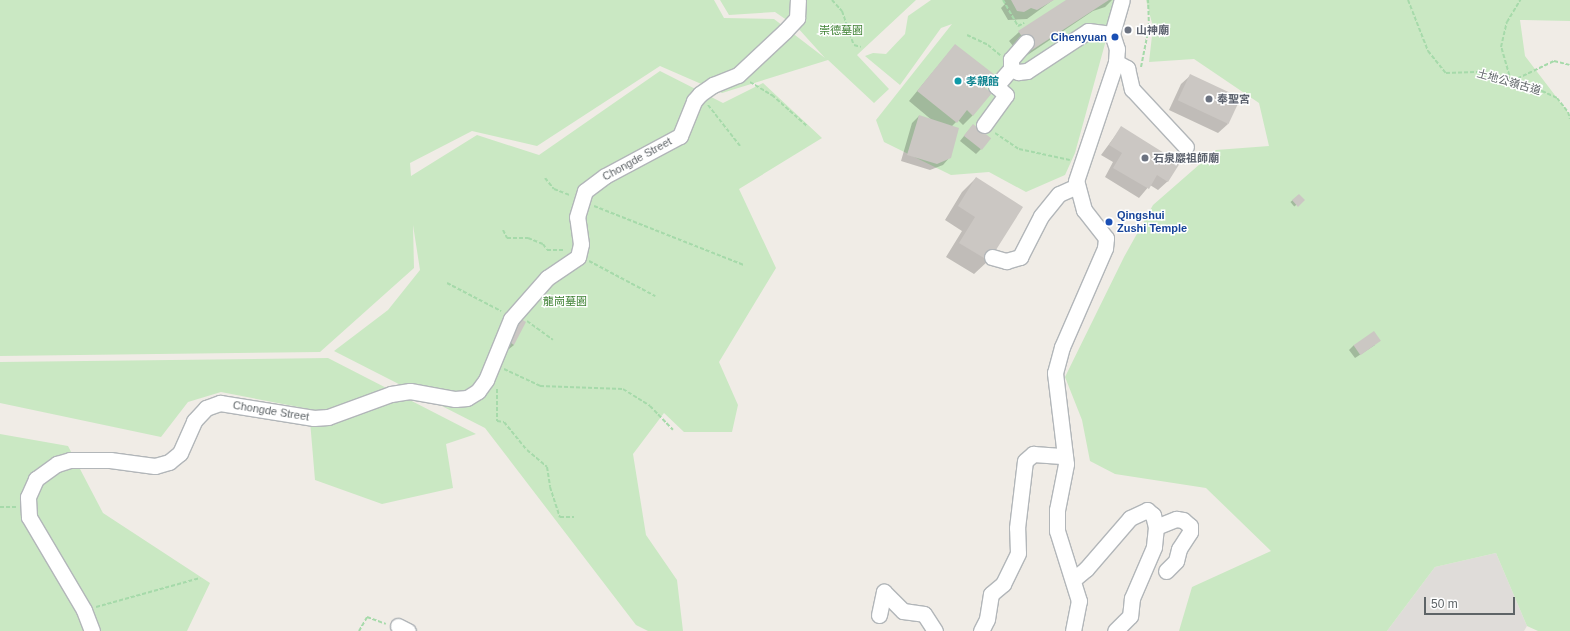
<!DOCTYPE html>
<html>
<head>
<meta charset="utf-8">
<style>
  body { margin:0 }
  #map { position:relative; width:1570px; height:631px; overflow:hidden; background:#f0ece6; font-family:Arial,"Noto Sans TC",sans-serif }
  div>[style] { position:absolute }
  .industrial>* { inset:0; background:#dfdcd9 }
  .green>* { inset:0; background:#cae8c3 }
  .shadow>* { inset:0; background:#0003; transform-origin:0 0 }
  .building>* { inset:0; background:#cbc7c3; transform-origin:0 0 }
  .path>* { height:2px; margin-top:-1px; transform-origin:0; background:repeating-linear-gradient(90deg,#a6daaa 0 4px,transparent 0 6px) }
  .roads { filter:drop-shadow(1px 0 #b2b6b9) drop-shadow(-1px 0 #b2b6b9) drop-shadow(0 1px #b2b6b9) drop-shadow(0 -1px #b2b6b9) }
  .minor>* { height:15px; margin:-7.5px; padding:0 7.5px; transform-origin:7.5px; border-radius:7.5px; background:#fff }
  .dots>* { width:11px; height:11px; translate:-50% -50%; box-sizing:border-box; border:2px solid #fff; border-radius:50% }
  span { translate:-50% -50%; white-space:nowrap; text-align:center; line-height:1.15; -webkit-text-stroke:3px #fff; paint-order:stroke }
  .park-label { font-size:11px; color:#3e8133 }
  .worship-label { font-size:11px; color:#5b616d; font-weight:700 }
  .left { translate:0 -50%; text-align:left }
  .transit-label { font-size:11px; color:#164399; font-weight:700 }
  .right { translate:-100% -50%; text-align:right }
  .culture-label { font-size:11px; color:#0d838f; font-weight:700 }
  .street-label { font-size:11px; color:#5e6467 }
  .scale { position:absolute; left:1424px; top:597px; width:91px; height:18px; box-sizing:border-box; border:2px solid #5e6467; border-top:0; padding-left:5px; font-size:12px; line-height:14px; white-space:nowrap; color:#5e6467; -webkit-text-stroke:3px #fff; paint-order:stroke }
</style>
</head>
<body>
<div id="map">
  <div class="industrial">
    <i style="clip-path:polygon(1496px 553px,1527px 626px,1524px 631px,1387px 631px,1435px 567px)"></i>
  </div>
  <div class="green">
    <i style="clip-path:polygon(0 0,714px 0,724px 18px,774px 19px,825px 58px,797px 27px,775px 12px,729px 15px,720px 0,916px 0,857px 55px,889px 89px,874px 103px,828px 60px,722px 93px,660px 66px,537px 146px,472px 131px,410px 163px,411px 176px,477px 135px,539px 155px,660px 71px,723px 103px,763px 83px,822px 138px,739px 189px,776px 268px,719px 362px,738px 405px,732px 432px,684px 432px,664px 413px,633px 454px,646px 535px,677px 580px,683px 631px,648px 631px,636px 625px,485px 428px,334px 351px,388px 310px,420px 270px,413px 225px,414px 268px,320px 352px,0 356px)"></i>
    <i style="clip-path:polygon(931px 0,1117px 0,1075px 153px,1065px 175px,1026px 192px,989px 172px,951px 175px,884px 142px,876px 120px,952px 24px,941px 28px,900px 85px,865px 56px,873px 53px,886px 54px,905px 34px,908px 16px)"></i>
    <i style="clip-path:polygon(1146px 0,1570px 0,1570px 21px,1520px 20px,1525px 56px,1570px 115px,1570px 631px,1538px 631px,1527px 626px,1496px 553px,1435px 567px,1387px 631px,1179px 631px,1192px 587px,1271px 551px,1206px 488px,1115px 474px,1090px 461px,1082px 420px,1065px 377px,1124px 257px,1153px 205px,1216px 150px,1269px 146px,1259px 103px,1194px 59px,1149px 62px,1153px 27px)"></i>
    <i style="clip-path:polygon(328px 358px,476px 434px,446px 444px,453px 488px,382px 504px,315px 480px,309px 409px,221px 392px,188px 402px,161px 437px,0 403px,0 362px)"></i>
    <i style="clip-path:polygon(0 434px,68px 446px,103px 513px,210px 583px,187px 631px,0 631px)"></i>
  </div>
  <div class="shadow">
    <i style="clip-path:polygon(1003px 0,1053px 0,1027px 19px,1008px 20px,1001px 8px,1005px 4px)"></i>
    <i style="clip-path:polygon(1069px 0,1112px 0,1105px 7px,1093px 11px,1023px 58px,1009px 41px,1019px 32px)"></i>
    <i style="clip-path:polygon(955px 45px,984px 88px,973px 115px,963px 125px,958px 120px,952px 126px,950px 157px,943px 165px,930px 170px,901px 161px,912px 123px,919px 116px,933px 121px,909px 101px)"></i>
    <i style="clip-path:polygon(1191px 75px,1228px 124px,1218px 133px,1169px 110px,1181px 84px)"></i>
    <i style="clip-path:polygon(973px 125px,981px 149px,976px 154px,960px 141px)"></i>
    <i style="clip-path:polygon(1121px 128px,1168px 181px,1158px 190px,1150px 185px,1139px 198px,1105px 177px,1113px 162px,1101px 155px)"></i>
    <i style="clip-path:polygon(976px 178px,988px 261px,974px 274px,946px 257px,962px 231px,945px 220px,962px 192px)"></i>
    <i style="left:1299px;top:195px;width:6px;height:11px;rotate:51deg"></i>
    <i style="clip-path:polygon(513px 323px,514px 345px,509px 349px,501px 344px)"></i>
    <i style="clip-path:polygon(1354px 345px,1375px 345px,1355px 358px,1349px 350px)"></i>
  </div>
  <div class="building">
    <i style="clip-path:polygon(1011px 0,1054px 0,1037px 10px,1031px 8px,1024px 12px,1017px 11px)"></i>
    <i style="clip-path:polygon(1066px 0,1109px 0,1032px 50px,1018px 31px)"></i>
    <i style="clip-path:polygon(955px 44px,995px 75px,985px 88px,992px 93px,973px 116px,967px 110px,957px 123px,917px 91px)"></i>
    <i style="left:1190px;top:74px;width:56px;height:29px;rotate:25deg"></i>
    <i style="clip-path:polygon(919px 115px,959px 128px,951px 158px,937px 164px,907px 155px)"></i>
    <i style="left:973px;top:124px;width:23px;height:15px;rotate:38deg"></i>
    <i style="clip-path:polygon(1121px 126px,1180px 163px,1168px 182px,1157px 175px,1149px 189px,1113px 168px,1122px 153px,1109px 145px)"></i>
    <i style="clip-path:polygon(976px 177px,1023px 207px,989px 261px,959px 243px,975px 217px,958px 206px)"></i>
    <i style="clip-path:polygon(1299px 194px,1305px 200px,1298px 207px,1292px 200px)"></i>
    <i style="clip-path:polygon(518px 317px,526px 322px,514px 345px,505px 339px)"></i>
    <i style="left:1374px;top:331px;width:12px;height:25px;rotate:55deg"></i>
  </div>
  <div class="path">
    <i style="left:832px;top:0;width:15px;rotate:48deg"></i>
    <i style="left:842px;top:11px;width:36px;rotate:71deg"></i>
    <i style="left:854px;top:45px;width:7px;rotate:16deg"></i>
    <i style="left:1003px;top:0;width:30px;rotate:60deg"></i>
    <i style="left:1018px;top:26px;width:7px;rotate:-27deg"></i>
    <i style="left:1408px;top:0;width:55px;rotate:68.6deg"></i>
    <i style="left:1428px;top:51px;width:28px;rotate:51deg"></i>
    <i style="left:1446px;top:73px;width:37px;rotate:-2deg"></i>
    <i style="left:1483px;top:72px;width:62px;rotate:17.9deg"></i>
    <i style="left:1542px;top:91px;width:17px;rotate:25deg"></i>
    <i style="left:1557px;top:98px;width:18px;rotate:52deg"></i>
    <i style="left:1568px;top:112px;width:7px;rotate:74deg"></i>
    <i style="left:967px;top:35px;width:23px;rotate:25deg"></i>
    <i style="left:988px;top:45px;width:16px;rotate:40deg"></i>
    <i style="left:1141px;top:67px;width:41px;rotate:-78.7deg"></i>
    <i style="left:1149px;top:27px;width:27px;rotate:-92deg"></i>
    <i style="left:1511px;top:81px;width:35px;rotate:-106deg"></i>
    <i style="left:1501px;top:47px;width:26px;rotate:-77deg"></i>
    <i style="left:1507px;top:22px;width:26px;rotate:-59deg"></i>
    <i style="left:1512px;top:81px;width:47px;rotate:-25.5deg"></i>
    <i style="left:1554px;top:61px;width:16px;rotate:14deg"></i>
    <i style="left:750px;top:82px;width:26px;rotate:31deg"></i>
    <i style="left:772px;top:95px;width:47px;rotate:41.5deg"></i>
    <i style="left:708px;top:105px;width:52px;rotate:52deg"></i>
    <i style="left:995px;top:133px;width:29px;rotate:34deg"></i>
    <i style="left:1019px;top:149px;width:52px;rotate:12.2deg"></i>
    <i style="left:545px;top:178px;width:14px;rotate:51deg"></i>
    <i style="left:554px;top:189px;width:17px;rotate:21deg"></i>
    <i style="left:594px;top:206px;width:161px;rotate:21.5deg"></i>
    <i style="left:503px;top:230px;width:9px;rotate:63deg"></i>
    <i style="left:507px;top:238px;width:21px"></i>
    <i style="left:528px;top:238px;width:16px;rotate:22deg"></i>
    <i style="left:543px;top:244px;width:7px;rotate:56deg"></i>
    <i style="left:547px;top:250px;width:17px"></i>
    <i style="left:589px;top:261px;width:75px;rotate:27.9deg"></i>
    <i style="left:447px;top:283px;width:61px;rotate:27.4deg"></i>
    <i style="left:527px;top:321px;width:32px;rotate:36deg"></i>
    <i style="left:504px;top:369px;width:40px;rotate:25deg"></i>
    <i style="left:540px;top:386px;width:83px;rotate:2.1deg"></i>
    <i style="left:623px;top:389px;width:32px;rotate:32deg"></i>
    <i style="left:650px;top:406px;width:33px;rotate:46deg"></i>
    <i style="left:497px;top:389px;width:32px;rotate:90deg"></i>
    <i style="left:497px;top:421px;width:7px;rotate:8deg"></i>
    <i style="left:504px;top:422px;width:36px;rotate:51deg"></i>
    <i style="left:527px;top:450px;width:26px;rotate:40deg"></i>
    <i style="left:547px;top:467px;width:20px;rotate:81deg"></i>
    <i style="left:550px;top:487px;width:32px;rotate:72deg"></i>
    <i style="left:560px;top:517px;width:14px"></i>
    <i style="left:0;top:507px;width:16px"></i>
    <i style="left:96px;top:607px;width:108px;rotate:-15.6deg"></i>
    <i style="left:359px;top:631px;width:16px;rotate:-60deg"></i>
    <i style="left:367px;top:617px;width:20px;rotate:20deg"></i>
  </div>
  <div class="roads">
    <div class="minor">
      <i style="left:1026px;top:42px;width:23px;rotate:131deg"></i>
      <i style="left:1011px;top:59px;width:10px;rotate:90deg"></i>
      <i style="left:1011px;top:69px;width:8px;rotate:23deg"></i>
      <i style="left:1018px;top:72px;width:9px;rotate:-6deg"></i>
      <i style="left:1027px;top:71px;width:73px;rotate:-33.3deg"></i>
      <i style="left:1088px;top:31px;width:24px;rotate:7deg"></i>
      <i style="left:1112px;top:34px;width:35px;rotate:-74deg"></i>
      <i style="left:1116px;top:62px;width:13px;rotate:29deg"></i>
      <i style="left:1127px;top:68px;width:22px;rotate:77deg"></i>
      <i style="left:1132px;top:89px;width:79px;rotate:47deg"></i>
      <i style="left:984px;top:125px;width:37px;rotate:-54deg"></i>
      <i style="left:1006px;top:95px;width:13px;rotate:-138deg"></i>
      <i style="left:996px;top:86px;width:23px;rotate:-49deg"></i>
      <i style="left:992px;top:257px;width:15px;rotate:16deg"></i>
      <i style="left:1006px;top:261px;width:15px;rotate:-16deg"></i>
      <i style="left:1020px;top:257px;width:46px;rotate:-62.9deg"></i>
      <i style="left:1041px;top:216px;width:28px;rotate:-51deg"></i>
      <i style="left:1059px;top:194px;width:20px;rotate:-24deg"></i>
      <i style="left:1156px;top:527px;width:22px;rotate:-22deg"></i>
      <i style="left:1176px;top:519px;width:7px;rotate:8deg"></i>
      <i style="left:1183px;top:520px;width:9px;rotate:41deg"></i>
      <i style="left:1190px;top:526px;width:6px;rotate:90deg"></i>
      <i style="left:1190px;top:532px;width:20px;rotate:123deg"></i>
      <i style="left:1179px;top:549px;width:12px;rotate:104deg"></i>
      <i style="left:1176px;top:561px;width:14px;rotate:135deg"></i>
      <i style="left:1074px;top:579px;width:16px;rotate:-40deg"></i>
      <i style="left:1086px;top:569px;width:67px;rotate:-49.2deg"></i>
      <i style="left:1130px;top:518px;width:19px;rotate:-25deg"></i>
      <i style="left:1147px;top:510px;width:8px;rotate:40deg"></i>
      <i style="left:1153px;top:515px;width:12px;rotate:76deg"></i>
      <i style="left:1156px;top:527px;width:20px;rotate:96deg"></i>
      <i style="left:1154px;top:547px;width:56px;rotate:113.3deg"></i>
      <i style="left:1132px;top:598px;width:18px;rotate:96deg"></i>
      <i style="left:1130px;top:616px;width:21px;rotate:135deg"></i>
      <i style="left:879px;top:615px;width:24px;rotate:-78deg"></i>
      <i style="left:884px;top:592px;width:27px;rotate:45deg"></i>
      <i style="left:903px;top:611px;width:21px;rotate:8deg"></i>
      <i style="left:924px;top:614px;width:20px;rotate:57deg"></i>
      <i style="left:398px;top:626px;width:11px;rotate:27deg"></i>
      <i style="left:92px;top:631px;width:22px;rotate:-111deg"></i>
      <i style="left:84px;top:610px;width:108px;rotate:-120.6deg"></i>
      <i style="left:29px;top:517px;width:20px;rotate:-93deg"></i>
      <i style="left:28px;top:497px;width:20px;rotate:-66deg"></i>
      <i style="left:36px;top:479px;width:26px;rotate:-36deg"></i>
      <i style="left:57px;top:464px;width:14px;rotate:-17deg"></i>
      <i style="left:70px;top:460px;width:40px"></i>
      <i style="left:110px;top:460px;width:45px;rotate:7.6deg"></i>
      <i style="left:155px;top:466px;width:15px;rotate:-16deg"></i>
      <i style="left:169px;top:462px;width:14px;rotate:-39deg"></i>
      <i style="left:180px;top:453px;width:35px;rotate:-66deg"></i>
      <i style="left:194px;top:421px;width:18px;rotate:-47deg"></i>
      <i style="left:206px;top:408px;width:15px;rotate:-20deg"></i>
      <i style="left:220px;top:403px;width:95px;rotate:9.1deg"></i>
      <i style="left:314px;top:418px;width:14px;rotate:-4deg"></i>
      <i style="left:328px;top:417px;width:67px;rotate:-20.1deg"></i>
      <i style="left:391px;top:394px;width:19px;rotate:-9deg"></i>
      <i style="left:410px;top:391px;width:46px;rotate:10.1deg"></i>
      <i style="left:455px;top:399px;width:12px;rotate:-5deg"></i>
      <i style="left:467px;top:398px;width:13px;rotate:-32deg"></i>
      <i style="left:478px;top:391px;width:14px;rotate:-54deg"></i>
      <i style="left:486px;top:380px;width:66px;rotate:-67.7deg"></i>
      <i style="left:511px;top:319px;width:55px;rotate:-48.7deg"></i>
      <i style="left:547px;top:278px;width:37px;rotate:-34deg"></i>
      <i style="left:578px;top:257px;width:13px;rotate:-77deg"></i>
      <i style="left:581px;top:244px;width:27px;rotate:-98deg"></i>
      <i style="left:577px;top:217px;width:27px;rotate:-73deg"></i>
      <i style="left:585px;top:191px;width:25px;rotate:-37deg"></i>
      <i style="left:605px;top:176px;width:85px;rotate:-28.1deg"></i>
      <i style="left:680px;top:136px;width:38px;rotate:-68deg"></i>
      <i style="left:694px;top:101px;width:9px;rotate:-49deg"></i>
      <i style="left:700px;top:94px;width:16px;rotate:-35deg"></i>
      <i style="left:713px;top:85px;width:27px;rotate:-22deg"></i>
      <i style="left:738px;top:75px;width:64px;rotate:-43.1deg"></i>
      <i style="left:785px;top:31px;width:18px;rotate:-47deg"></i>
      <i style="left:797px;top:18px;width:18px;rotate:-87deg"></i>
      <i style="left:981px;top:631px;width:13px;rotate:-63deg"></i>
      <i style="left:987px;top:619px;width:25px;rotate:-81deg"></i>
      <i style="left:991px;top:594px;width:16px;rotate:-40deg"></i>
      <i style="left:1003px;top:584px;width:34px;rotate:-64deg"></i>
      <i style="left:1018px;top:553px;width:25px;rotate:-92deg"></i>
      <i style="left:1017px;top:528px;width:67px;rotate:-83.2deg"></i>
      <i style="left:1025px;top:461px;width:11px;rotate:-41deg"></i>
      <i style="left:1033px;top:454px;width:32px;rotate:4deg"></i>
      <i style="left:1073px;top:631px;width:31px;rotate:-79deg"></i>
      <i style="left:1079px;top:601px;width:73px;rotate:-107.4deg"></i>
      <i style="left:1057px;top:531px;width:21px;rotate:-90deg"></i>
      <i style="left:1057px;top:510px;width:47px;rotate:-78.9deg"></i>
      <i style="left:1066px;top:464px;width:92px;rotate:-96.9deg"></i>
      <i style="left:1055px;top:373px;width:27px;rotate:-75deg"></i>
      <i style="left:1062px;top:347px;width:108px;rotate:-66.5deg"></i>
      <i style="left:1105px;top:248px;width:10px;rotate:-84deg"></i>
      <i style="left:1106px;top:238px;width:36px;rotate:-128deg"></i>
      <i style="left:1084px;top:210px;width:30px;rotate:-105deg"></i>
      <i style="left:1076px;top:181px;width:126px;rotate:-71.4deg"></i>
      <i style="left:1116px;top:62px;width:13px;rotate:-86deg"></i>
      <i style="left:1117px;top:49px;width:16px;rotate:-108deg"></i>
    </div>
  </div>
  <div class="dots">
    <i style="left:1128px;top:30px;background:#6b7280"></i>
    <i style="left:1115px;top:37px;background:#1a4fb4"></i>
    <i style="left:958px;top:81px;background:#0f9aa8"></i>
    <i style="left:1209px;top:99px;background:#6b7280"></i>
    <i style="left:1145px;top:158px;background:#6b7280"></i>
    <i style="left:1109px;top:222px;background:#1a4fb4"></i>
  </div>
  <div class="park-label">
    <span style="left:841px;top:30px">崇德墓園</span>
    <span style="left:565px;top:301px">龍崗墓園</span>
  </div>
  <div class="worship-label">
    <span class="left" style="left:1136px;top:30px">山神廟</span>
    <span class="left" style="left:1217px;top:99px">奉聖宮</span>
    <span class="left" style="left:1153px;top:158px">石泉巖祖師廟</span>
  </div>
  <div class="transit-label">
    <span class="right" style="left:1107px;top:37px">Cihenyuan</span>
    <span class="left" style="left:1117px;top:222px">Qingshui<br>Zushi Temple</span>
  </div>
  <div class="culture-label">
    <span class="left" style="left:966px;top:81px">孝親館</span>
  </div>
  <div class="street-label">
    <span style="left:1509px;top:82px;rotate:16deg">土地公嶺古道</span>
    <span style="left:637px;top:159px;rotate:-29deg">Chongde Street</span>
    <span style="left:271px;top:411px;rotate:9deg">Chongde Street</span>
  </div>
  <div class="scale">50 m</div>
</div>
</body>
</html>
